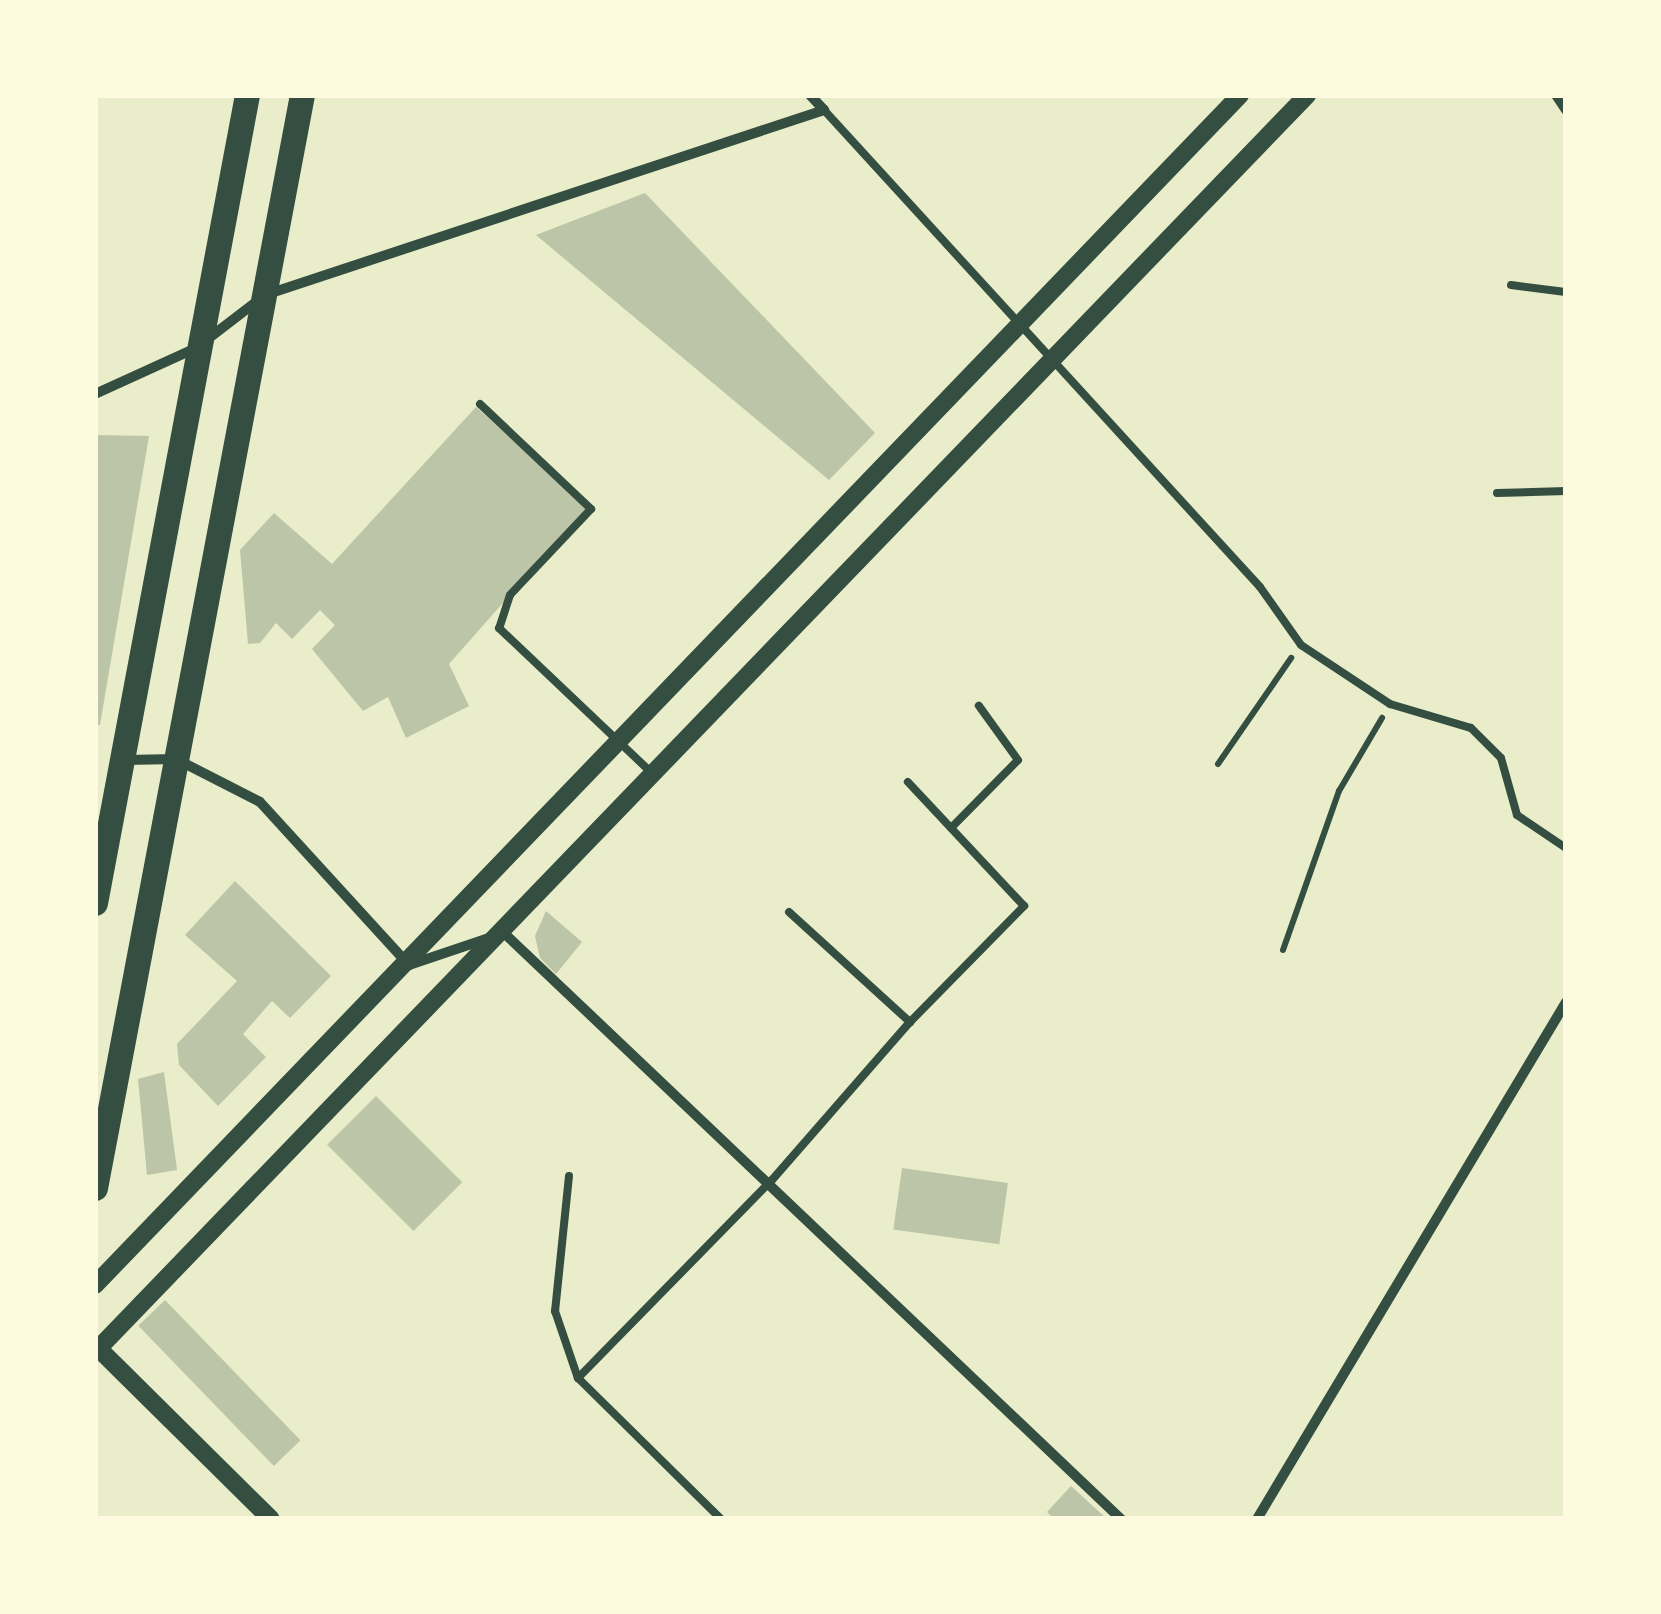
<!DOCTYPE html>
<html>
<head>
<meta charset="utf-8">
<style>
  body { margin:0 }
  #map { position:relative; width:1661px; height:1614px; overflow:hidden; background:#e9edc9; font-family:"Noto Sans",sans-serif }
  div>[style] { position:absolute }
  .building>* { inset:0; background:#bcc5a7; transform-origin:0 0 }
  .path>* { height:6px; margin:-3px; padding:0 3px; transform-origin:3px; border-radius:3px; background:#344e41 }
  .service>* { height:8px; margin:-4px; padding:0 4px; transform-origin:4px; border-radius:4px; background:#344e41 }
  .minor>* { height:10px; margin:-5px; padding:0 5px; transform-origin:5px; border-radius:5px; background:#344e41 }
  .tertiary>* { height:18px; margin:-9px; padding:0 9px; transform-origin:9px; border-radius:9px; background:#344e41 }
  .primary>* { height:25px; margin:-12.5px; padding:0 12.5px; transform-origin:12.5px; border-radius:12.5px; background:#344e41 }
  span { translate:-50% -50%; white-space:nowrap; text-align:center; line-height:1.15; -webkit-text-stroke:9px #fefae0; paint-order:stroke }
  .frame { position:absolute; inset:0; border:98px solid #fefae0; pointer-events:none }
</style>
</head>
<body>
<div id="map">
  <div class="building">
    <i style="clip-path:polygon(645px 193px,875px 433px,829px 480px,536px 235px)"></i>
    <i style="clip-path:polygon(476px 407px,588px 507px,449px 664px,469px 706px,406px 738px,388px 697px,363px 711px,312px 649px,335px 625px,320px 610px,292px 639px,276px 623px,260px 643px,248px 644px,240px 550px,274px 513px,332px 564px)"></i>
    <i style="clip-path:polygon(95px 435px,149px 436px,100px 725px,95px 724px)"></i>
    <i style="clip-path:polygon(235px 881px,331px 976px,290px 1018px,272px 1001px,243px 1034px,266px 1057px,218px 1106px,179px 1065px,177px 1044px,237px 981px,185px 935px)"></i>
    <i style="clip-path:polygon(546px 911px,582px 942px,556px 974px,540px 958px,535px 936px)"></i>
    <i style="clip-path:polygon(164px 1072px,177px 1170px,147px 1175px,138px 1079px)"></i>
    <i style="left:376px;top:1096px;width:122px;height:69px;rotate:45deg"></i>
    <i style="left:902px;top:1168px;width:107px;height:62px;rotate:8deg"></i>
    <i style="left:165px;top:1300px;width:195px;height:37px;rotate:46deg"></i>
    <i style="clip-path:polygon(1071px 1486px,1107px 1519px,1054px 1519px,1047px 1512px)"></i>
  </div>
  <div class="path">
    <i style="left:1218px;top:764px;width:129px;rotate:-55.4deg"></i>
    <i style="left:1283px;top:950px;width:169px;rotate:-70.6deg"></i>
    <i style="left:1339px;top:791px;width:85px;rotate:-59.5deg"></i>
  </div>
  <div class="service">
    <i style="left:824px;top:110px;width:646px;rotate:47.57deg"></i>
    <i style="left:1260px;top:587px;width:71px;rotate:54.7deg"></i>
    <i style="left:1301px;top:645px;width:107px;rotate:33.5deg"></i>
    <i style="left:1390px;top:704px;width:84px;rotate:16.5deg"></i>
    <i style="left:1471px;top:728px;width:42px;rotate:45deg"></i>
    <i style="left:1501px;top:758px;width:59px;rotate:74.3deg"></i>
    <i style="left:1517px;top:815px;width:59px;rotate:34deg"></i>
    <i style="left:1511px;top:285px;width:55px;rotate:7.3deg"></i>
    <i style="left:480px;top:404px;width:153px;rotate:43.4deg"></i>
    <i style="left:591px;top:509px;width:118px;rotate:133.3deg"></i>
    <i style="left:510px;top:595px;width:35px;rotate:108deg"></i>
    <i style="left:499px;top:628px;width:211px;rotate:43.5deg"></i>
    <i style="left:1497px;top:493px;width:69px;rotate:-1.7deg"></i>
    <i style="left:951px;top:828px;width:95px;rotate:-45.4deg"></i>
    <i style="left:1018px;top:760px;width:67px;rotate:-125.8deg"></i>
    <i style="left:789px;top:912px;width:164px;rotate:42.3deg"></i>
    <i style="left:569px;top:1176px;width:136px;rotate:95.9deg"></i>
    <i style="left:555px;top:1311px;width:71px;rotate:71.1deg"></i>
    <i style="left:578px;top:1378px;width:201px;rotate:44.6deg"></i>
    <i style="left:578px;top:1378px;width:277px;rotate:-45.6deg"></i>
    <i style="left:772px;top:1180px;width:210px;rotate:-48.9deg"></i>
    <i style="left:910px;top:1022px;width:163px;rotate:-45.5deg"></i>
    <i style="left:1024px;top:906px;width:170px;rotate:-133.1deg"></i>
  </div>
  <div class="minor">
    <i style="left:1556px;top:95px;width:18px;rotate:56deg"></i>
    <i style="left:95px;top:394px;width:111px;rotate:-24.5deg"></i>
    <i style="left:196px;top:348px;width:87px;rotate:-37.5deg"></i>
    <i style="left:265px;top:295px;width:589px;rotate:-18.31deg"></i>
    <i style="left:824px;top:110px;width:21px;rotate:-133deg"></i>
    <i style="left:125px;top:760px;width:51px;rotate:-1.1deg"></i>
    <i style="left:176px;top:759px;width:94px;rotate:27.1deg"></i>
    <i style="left:260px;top:802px;width:221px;rotate:47.6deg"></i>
    <i style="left:409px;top:965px;width:100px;rotate:-18.6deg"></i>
    <i style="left:504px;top:933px;width:851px;rotate:43.52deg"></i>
    <i style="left:1257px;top:1519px;width:602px;rotate:-59.13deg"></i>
  </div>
  <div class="tertiary">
    <i style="left:95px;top:1285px;width:1651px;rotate:-46.1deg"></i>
    <i style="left:95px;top:1345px;width:247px;rotate:44.7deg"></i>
    <i style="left:95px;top:1352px;width:1746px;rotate:-46.04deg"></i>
  </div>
  <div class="primary">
    <i style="left:95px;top:903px;width:822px;rotate:-79.35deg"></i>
    <i style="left:95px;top:1188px;width:1112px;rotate:-79.28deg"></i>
  </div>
  <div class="frame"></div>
</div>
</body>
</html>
